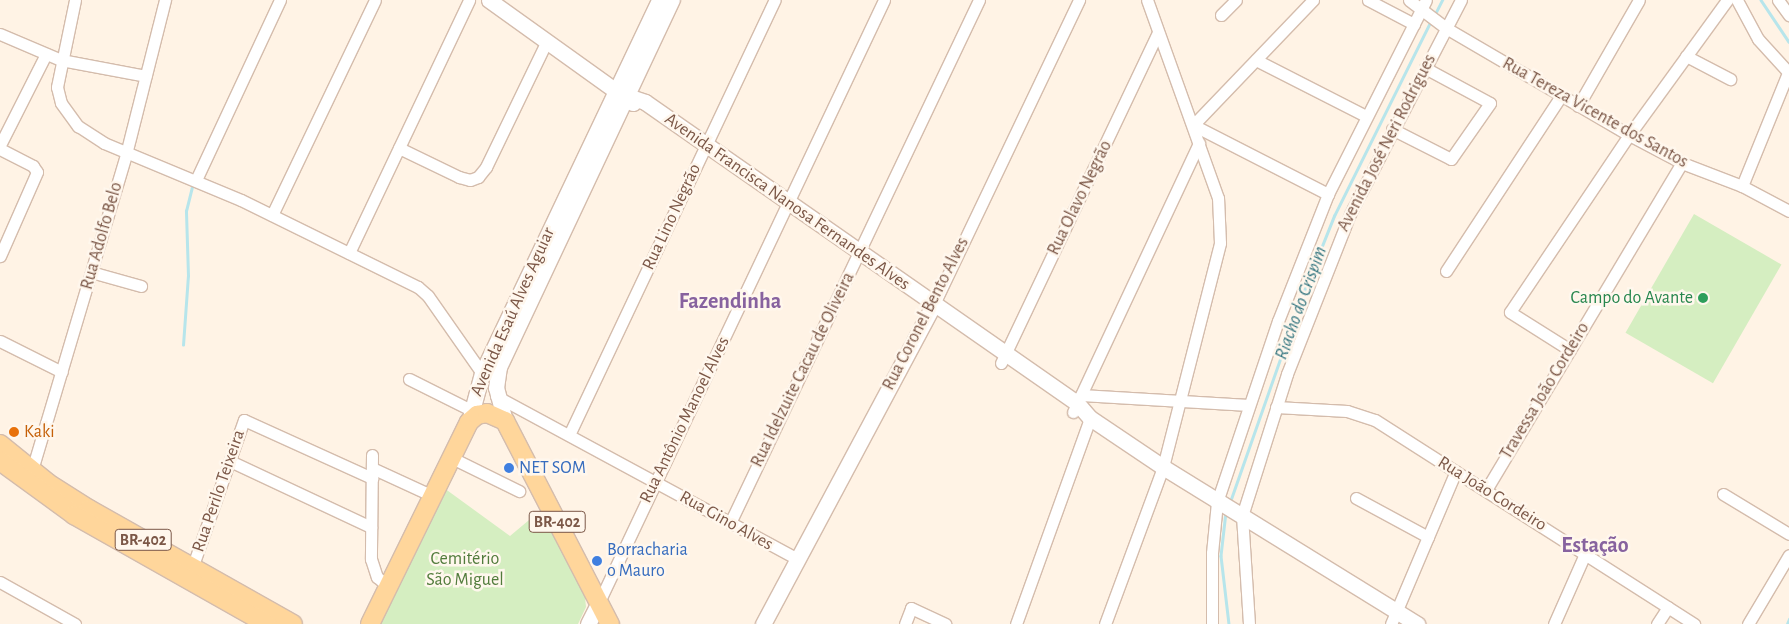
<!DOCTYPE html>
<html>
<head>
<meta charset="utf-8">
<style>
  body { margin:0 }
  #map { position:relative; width:1789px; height:624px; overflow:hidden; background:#fff3e5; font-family:"Alegreya Sans",sans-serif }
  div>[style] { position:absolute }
  .green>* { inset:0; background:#d5eec1; transform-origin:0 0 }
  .stream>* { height:2.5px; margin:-1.25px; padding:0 1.25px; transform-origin:1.25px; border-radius:1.25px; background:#b7e5eb }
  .roads { filter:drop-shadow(1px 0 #d4bcac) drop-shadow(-1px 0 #d4bcac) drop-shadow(0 1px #d4bcac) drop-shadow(0 -1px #d4bcac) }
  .street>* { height:11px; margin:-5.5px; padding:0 5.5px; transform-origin:5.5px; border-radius:5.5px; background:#fff }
  .secondary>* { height:15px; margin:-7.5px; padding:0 7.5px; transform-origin:7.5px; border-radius:7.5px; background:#fff }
  .primary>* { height:18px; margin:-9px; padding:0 9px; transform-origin:9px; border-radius:9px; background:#ffd69b }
  .dots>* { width:14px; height:14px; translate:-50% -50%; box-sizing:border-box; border:2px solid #fff7ed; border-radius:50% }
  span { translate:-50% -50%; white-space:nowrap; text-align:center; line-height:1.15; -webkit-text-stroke:5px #fff7ed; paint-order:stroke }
  .shield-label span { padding:1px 4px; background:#fff7ed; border:1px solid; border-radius:4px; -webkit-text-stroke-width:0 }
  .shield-label { font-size:16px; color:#7b5747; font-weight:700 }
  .street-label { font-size:18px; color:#7b5747 }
  .leisure-label { font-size:18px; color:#27864d }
  .right { translate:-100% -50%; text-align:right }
  .food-label { font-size:18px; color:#c56008 }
  .left { translate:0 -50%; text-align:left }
  .shop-label { font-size:18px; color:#366cbe }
  .park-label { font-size:18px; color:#517b3b }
  .water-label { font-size:19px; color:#387882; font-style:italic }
  .district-label { font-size:22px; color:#87629f; font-weight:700 }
</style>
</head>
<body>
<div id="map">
  <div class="green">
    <i style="left:1694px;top:214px;width:101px;height:137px;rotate:30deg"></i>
    <i style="clip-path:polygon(444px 488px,510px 536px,541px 510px,585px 597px,586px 607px,578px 624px,378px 624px)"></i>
  </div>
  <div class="stream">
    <i style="left:1761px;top:0;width:50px;rotate:56.3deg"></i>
    <i style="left:1435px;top:14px;width:16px;rotate:-63deg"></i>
    <i style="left:183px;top:345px;width:69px;rotate:-85.9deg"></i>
    <i style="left:188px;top:276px;width:65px;rotate:-91.8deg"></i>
    <i style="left:186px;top:211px;width:29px;rotate:-76deg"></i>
    <i style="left:1230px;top:502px;width:224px;rotate:-70.7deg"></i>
    <i style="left:1304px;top:291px;width:81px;rotate:-68.2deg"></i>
    <i style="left:1334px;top:216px;width:218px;rotate:-63.6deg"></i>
    <i style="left:1226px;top:512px;width:44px;rotate:96.5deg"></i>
    <i style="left:1221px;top:556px;width:68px;rotate:83.3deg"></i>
    <i style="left:1787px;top:624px;width:5px;rotate:-68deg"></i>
  </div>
  <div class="roads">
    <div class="street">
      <i style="left:75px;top:0;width:89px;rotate:101.7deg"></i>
      <i style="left:57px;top:87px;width:16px;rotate:76deg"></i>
      <i style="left:61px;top:103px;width:29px;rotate:54deg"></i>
      <i style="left:78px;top:126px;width:31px;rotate:33deg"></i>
      <i style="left:104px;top:143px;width:148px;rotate:22.6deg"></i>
      <i style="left:241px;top:200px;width:197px;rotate:26.2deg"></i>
      <i style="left:418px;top:287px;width:13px;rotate:42deg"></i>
      <i style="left:428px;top:296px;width:94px;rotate:55deg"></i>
      <i style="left:1313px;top:0;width:173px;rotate:133.8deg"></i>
      <i style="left:1193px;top:125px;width:152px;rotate:27.1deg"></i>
      <i style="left:1368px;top:0;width:52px;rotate:27.6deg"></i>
      <i style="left:1409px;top:0;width:46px;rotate:37.1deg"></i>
      <i style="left:1446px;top:28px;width:212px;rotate:30.3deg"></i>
      <i style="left:1629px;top:135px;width:60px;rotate:27.8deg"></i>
      <i style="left:1682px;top:163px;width:64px;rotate:21deg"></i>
      <i style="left:1742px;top:186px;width:53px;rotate:28deg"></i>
      <i style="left:1737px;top:0;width:44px;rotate:61.7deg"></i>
      <i style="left:1758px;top:39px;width:46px;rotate:47.6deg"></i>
      <i style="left:1778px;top:0;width:19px;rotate:54deg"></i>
      <i style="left:1221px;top:15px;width:21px;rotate:-45deg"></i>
      <i style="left:0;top:34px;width:66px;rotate:23.1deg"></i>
      <i style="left:61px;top:60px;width:86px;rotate:10.7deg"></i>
      <i style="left:1686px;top:56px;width:50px;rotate:27.6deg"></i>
      <i style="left:1256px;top:60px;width:123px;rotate:27deg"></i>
      <i style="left:1578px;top:106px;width:122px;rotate:-60.1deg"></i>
      <i style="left:1392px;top:129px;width:66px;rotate:27deg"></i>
      <i style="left:1451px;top:159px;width:68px;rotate:-55.1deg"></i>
      <i style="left:1490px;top:103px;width:74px;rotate:-151.7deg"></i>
      <i style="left:0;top:145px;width:102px;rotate:-63.2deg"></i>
      <i style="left:399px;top:148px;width:67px;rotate:25.8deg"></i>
      <i style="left:459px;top:177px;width:11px;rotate:15deg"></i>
      <i style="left:470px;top:180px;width:9px;rotate:-21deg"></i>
      <i style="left:478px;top:177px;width:13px;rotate:-51deg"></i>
      <i style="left:486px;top:167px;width:140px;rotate:-64.2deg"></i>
      <i style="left:0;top:149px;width:37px;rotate:27deg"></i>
      <i style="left:33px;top:166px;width:7px;rotate:56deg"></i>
      <i style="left:37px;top:172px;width:92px;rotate:113.8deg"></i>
      <i style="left:196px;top:180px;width:199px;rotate:-65deg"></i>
      <i style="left:1742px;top:186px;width:125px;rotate:-67.9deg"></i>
      <i style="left:272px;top:215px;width:238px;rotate:-64.4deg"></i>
      <i style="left:349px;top:253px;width:280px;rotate:-64.6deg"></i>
      <i style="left:1446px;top:271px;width:209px;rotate:-56.7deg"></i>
      <i style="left:91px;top:272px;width:52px;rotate:15.6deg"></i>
      <i style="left:934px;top:304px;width:337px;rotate:-64.5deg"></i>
      <i style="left:0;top:341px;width:69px;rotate:26.6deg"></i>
      <i style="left:1570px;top:350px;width:71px;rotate:-147.7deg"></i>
      <i style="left:1510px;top:312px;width:213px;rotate:-56.1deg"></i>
      <i style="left:1629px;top:135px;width:167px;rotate:-54deg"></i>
      <i style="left:1001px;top:363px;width:365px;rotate:-64.6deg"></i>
      <i style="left:409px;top:379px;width:69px;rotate:26.6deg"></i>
      <i style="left:1081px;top:395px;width:168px;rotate:3.4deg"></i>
      <i style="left:496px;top:396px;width:342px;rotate:28.4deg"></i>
      <i style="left:1276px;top:407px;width:71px;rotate:3.2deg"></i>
      <i style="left:1347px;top:411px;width:29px;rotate:18deg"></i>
      <i style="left:1375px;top:420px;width:379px;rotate:32.6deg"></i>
      <i style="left:1073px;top:412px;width:297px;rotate:-64.9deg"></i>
      <i style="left:569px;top:435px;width:481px;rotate:-64.7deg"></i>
      <i style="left:372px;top:455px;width:104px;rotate:90.6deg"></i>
      <i style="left:371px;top:559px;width:19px;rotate:72deg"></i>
      <i style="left:377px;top:577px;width:16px;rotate:40deg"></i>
      <i style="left:452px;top:458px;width:75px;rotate:26.2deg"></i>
      <i style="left:230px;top:461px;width:156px;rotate:25.1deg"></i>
      <i style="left:372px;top:468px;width:67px;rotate:24.7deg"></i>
      <i style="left:32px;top:470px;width:330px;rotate:-73.4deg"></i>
      <i style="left:126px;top:154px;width:159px;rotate:-75.8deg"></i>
      <i style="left:1486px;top:490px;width:381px;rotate:-59.1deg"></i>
      <i style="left:1723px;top:494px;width:77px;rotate:31.2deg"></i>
      <i style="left:1356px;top:498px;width:82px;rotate:28.4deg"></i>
      <i style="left:730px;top:523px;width:579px;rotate:-64.54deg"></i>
      <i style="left:191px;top:571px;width:160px;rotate:-70.7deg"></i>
      <i style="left:244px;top:420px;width:141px;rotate:24.4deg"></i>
      <i style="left:0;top:582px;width:86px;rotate:29.2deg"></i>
      <i style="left:599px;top:602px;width:666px;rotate:-64.67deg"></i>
      <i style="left:905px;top:624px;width:17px;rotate:-69deg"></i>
      <i style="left:911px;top:608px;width:38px;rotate:25deg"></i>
      <i style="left:1016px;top:624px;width:219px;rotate:-70.2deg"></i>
      <i style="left:1105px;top:624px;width:167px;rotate:-69.7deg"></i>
      <i style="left:1163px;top:467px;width:231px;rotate:-75.7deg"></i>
      <i style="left:1220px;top:243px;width:45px;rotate:-92.5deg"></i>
      <i style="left:1218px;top:198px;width:210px;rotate:-109.7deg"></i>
      <i style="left:1212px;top:624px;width:71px;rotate:-90deg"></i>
      <i style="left:1212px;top:553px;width:51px;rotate:-84.4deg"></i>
      <i style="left:1217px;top:502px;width:191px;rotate:-71.4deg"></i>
      <i style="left:1278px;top:321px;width:136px;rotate:-68.5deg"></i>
      <i style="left:1328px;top:194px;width:217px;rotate:-63.2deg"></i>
      <i style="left:1249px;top:624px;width:108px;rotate:-93.7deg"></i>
      <i style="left:1242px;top:516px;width:149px;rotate:-72.4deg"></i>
      <i style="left:1287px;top:374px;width:172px;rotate:-68.5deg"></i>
      <i style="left:1350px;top:214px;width:241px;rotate:-62.6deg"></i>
      <i style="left:1391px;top:624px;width:166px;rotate:-67deg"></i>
      <i style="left:1554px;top:624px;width:77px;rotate:-66.1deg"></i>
      <i style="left:1657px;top:624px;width:20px;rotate:-57deg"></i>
      <i style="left:1748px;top:624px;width:80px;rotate:-59.3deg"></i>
    </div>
    <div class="secondary">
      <i style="left:489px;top:0;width:177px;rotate:35.6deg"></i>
      <i style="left:627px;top:96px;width:19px;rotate:18deg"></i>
      <i style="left:645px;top:102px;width:527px;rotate:34.87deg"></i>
      <i style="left:1077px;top:403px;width:20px;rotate:49deg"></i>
      <i style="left:1090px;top:418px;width:88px;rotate:33.9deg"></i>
      <i style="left:1163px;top:467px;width:299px;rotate:31.7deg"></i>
      <i style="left:505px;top:421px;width:34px;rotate:-105deg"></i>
      <i style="left:496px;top:388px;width:21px;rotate:-82deg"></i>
      <i style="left:499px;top:367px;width:406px;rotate:-64.8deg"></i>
      <i style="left:469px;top:422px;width:51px;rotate:-75.1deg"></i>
      <i style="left:482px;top:373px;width:413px;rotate:-64.6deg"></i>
      <i style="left:588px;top:624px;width:25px;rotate:-63deg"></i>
      <i style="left:763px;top:624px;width:363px;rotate:-61.9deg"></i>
    </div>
    <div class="primary">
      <i style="left:0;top:444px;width:62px;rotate:39.1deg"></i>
      <i style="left:48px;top:483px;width:49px;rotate:32.4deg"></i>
      <i style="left:89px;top:509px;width:234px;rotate:29.4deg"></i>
      <i style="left:0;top:461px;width:92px;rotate:36.1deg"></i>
      <i style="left:74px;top:515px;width:222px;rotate:29.5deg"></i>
      <i style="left:370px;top:624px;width:225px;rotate:-63.9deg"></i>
      <i style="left:469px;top:422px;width:11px;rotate:-41deg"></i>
      <i style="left:477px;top:415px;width:10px;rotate:-11deg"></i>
      <i style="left:487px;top:413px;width:20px;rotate:24deg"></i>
      <i style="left:505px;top:421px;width:229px;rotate:62.7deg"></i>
    </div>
  </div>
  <div class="dots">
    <i style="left:1703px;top:298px;background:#2e9e5b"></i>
    <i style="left:14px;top:432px;background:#e8710a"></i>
    <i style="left:509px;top:468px;background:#3f7fe0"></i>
    <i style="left:597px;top:561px;background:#3f7fe0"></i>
  </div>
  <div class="shield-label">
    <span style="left:557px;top:522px">BR-402</span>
    <span style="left:143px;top:540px">BR-402</span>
  </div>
  <div class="street-label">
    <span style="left:1595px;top:113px;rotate:29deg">Rua Tereza Vicente dos Santos</span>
    <span style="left:1387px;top:143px;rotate:-63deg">Avenida José Neri Rodrigues</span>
    <span style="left:1080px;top:198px;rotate:-64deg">Rua Olavo Negrão</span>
    <span style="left:787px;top:202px;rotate:35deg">Avenida Francisca Nanosa Fernandes Alves</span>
    <span style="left:672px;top:217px;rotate:-65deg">Rua Lino Negrão</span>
    <span style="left:102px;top:236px;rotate:-74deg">Rua Adolfo Belo</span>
    <span style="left:513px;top:312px;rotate:-66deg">Avenida Esaú Alves Aguiar</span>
    <span style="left:926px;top:314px;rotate:-63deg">Rua Coronel Bento Alves</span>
    <span style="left:803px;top:370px;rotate:-64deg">Rua Idelzuite Cacau de Oliveira</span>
    <span style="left:1545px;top:391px;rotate:-59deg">Travessa João Cordeiro</span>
    <span style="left:685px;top:420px;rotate:-64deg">Rua Antônio Manoel Alves</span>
    <span style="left:219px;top:491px;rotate:-71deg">Rua Perilo Teixeira</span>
    <span style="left:1492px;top:494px;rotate:32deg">Rua João Cordeiro</span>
    <span style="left:726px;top:521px;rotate:29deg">Rua Gino Alves</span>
  </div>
  <div class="leisure-label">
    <span class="right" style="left:1693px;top:298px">Campo do Avante</span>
  </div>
  <div class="food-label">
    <span class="left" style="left:24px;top:432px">Kaki</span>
  </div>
  <div class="shop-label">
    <span class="left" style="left:519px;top:468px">NET SOM</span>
    <span class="left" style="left:607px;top:561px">Borracharia<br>o Mauro</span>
  </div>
  <div class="park-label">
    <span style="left:465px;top:570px">Cemitério<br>São Miguel</span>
  </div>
  <div class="water-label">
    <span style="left:1301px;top:303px;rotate:-70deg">Riacho do Crispim</span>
  </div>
  <div class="district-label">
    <span style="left:730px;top:302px">Fazendinha</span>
    <span style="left:1595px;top:546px">Estação</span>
  </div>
</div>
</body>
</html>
